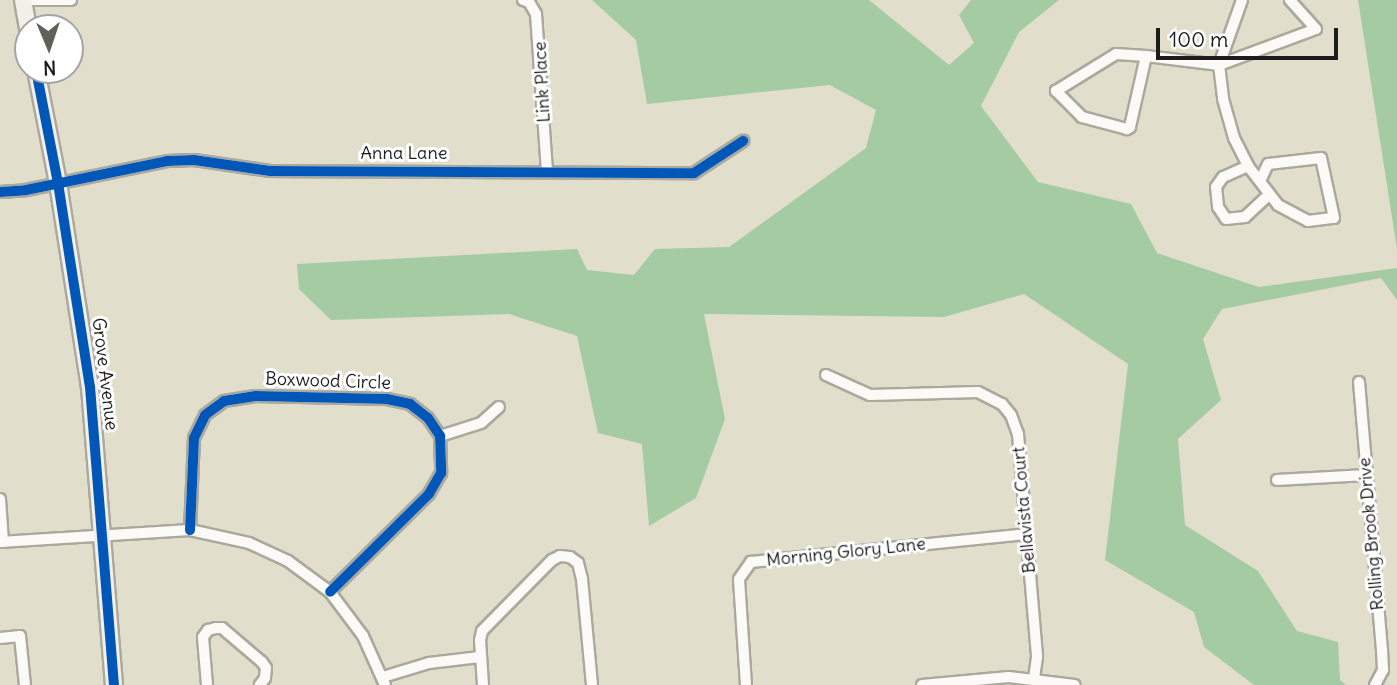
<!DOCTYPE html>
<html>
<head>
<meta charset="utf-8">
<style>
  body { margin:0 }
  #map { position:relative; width:1397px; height:685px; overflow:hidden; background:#e2decc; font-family:Delius,sans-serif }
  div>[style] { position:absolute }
  .forest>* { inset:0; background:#a5cba3 }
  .roads { filter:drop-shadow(2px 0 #aba89d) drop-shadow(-2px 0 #aba89d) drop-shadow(0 2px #aba89d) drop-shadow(0 -2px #aba89d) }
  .street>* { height:10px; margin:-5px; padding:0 5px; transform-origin:5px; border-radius:5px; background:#fbfaf7 }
  .secondary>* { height:16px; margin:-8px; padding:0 8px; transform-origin:8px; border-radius:8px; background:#f2f0e9 }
  .cycleway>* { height:10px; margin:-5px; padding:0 5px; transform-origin:5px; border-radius:5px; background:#0057b8 }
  span { translate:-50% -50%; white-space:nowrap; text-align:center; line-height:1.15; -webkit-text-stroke:6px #fff; paint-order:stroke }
  .street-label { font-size:18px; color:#1c1c1c }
  .north { position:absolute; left:14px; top:14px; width:70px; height:70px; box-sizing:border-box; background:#fff; border:2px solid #a4a4a4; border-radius:50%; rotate:178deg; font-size:19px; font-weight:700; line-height:28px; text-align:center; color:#1c1c1c }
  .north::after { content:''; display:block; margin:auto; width:24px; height:32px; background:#61605a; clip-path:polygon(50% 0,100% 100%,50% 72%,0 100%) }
  .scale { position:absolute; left:1156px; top:28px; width:182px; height:32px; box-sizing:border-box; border:4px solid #1c1c1c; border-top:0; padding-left:9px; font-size:21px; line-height:24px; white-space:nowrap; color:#1c1c1c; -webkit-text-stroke:5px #fff; paint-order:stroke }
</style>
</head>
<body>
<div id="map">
  <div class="forest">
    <i style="clip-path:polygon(592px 0,869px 0,949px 65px,974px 43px,959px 15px,971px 0,1059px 0,1019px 32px,981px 106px,1038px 182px,1131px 204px,1157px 253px,1259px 287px,1397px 268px,1397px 300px,1381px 278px,1222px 309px,1203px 339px,1221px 400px,1178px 439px,1185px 525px,1258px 571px,1297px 631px,1338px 642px,1340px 680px,1346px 685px,1254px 685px,1204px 647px,1194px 612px,1105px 560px,1128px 364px,1024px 294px,944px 317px,704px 314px,725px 419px,696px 498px,649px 526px,642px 444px,598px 433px,577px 336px,509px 314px,331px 320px,299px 289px,297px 264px,577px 249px,587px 270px,634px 275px,655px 249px,729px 247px,866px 148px,876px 110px,830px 85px,647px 104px,636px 40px)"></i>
    <i style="clip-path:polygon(1358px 0,1397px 0,1397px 249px)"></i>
  </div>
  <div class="roads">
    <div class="street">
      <i style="left:23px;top:0;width:48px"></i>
      <i style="left:523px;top:0;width:6px;rotate:18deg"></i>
      <i style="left:529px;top:2px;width:14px;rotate:60deg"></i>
      <i style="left:536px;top:14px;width:157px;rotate:86deg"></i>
      <i style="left:1242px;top:0;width:69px;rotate:109.5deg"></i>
      <i style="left:1219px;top:65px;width:34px;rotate:83deg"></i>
      <i style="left:1223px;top:99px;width:41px;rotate:74.2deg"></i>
      <i style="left:1234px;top:138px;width:31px;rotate:63deg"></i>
      <i style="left:1248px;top:166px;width:49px;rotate:52.4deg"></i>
      <i style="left:1278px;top:205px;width:34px;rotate:28deg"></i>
      <i style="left:1308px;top:221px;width:26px;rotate:-7deg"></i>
      <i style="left:1334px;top:218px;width:61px;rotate:-102.2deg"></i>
      <i style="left:1321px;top:158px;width:53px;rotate:173.5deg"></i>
      <i style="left:1268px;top:164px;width:19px;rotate:115deg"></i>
      <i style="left:1116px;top:54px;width:30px;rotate:4deg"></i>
      <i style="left:1146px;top:56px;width:73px;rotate:102.7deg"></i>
      <i style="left:1130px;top:127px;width:4px;rotate:146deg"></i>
      <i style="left:1127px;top:129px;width:47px;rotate:-165.1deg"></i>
      <i style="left:1082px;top:117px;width:37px;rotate:-135deg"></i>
      <i style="left:1056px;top:91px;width:70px;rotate:-31.7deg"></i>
      <i style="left:1146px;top:56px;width:74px;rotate:7deg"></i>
      <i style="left:1219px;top:65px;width:103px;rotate:-20.4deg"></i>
      <i style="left:1316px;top:29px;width:39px;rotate:-132deg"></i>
      <i style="left:1248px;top:166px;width:27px;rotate:156deg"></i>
      <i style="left:1223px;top:177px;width:12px;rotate:125deg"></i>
      <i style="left:1216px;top:187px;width:20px;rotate:84deg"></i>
      <i style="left:1218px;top:207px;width:14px;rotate:56deg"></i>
      <i style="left:1226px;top:219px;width:19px;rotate:-6deg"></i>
      <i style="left:1245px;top:217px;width:33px;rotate:-43deg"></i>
      <i style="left:0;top:192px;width:26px;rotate:-4deg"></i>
      <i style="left:26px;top:190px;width:144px;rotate:-11.6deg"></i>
      <i style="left:167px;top:161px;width:27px;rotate:-2deg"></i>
      <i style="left:194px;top:160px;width:77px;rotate:8.2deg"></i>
      <i style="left:270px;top:171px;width:424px;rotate:0.3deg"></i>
      <i style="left:694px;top:173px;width:59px;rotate:-33.1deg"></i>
      <i style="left:826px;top:375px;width:48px;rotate:24.4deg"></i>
      <i style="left:870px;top:395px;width:108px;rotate:-1.6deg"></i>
      <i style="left:978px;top:392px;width:27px;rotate:27deg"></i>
      <i style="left:1002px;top:404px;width:14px;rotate:51deg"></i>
      <i style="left:1011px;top:415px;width:20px;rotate:70deg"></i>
      <i style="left:1018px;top:434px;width:224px;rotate:85.1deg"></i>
      <i style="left:1037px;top:657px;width:21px;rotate:98deg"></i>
      <i style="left:1359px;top:382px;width:269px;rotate:85.1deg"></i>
      <i style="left:1382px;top:650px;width:20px;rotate:87deg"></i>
      <i style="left:1383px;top:670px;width:17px;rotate:118deg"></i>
      <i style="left:440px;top:436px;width:43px;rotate:-17.6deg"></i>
      <i style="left:481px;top:423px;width:24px;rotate:-42deg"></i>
      <i style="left:1277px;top:480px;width:89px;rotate:-3.2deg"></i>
      <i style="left:0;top:499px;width:43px;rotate:86deg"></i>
      <i style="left:190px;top:530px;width:92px;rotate:-87.5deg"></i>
      <i style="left:194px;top:438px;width:25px;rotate:-64deg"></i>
      <i style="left:205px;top:415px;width:24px;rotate:-36deg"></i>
      <i style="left:224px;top:401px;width:32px;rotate:-9deg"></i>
      <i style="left:256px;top:396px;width:131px;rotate:1.3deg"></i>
      <i style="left:387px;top:399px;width:24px;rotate:12deg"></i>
      <i style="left:410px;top:404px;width:23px;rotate:38deg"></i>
      <i style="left:428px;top:418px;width:22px;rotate:56deg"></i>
      <i style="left:440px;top:436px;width:37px;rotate:88deg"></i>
      <i style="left:441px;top:473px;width:24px;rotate:120deg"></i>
      <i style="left:429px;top:494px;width:139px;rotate:135.3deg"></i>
      <i style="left:0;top:542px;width:190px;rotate:-3.6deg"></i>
      <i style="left:190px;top:530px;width:60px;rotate:12.4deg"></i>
      <i style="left:249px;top:543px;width:43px;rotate:24.8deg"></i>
      <i style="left:288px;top:561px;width:52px;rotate:36.4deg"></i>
      <i style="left:330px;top:592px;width:55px;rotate:53.1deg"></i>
      <i style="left:363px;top:636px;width:54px;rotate:65.8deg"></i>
      <i style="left:0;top:638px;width:20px;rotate:-6deg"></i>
      <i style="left:20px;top:636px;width:49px;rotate:84.2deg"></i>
      <i style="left:383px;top:677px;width:48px;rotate:-16.9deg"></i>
      <i style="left:429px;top:663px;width:51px;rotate:-6.7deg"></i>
      <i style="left:207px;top:685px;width:48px;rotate:-94.8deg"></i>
      <i style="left:203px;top:637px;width:9px;rotate:-54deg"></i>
      <i style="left:208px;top:630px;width:8px;rotate:-14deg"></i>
      <i style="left:216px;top:628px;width:6px"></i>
      <i style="left:222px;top:628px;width:52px;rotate:40.4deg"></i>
      <i style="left:262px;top:662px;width:7px;rotate:56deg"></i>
      <i style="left:266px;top:668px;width:10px;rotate:96deg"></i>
      <i style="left:265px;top:678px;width:9px;rotate:126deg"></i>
      <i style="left:483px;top:685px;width:45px;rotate:-93.8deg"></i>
      <i style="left:480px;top:640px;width:9px;rotate:-77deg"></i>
      <i style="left:482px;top:631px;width:100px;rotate:-45.4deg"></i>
      <i style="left:552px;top:560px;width:9px;rotate:-27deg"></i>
      <i style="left:560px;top:556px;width:10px;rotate:6deg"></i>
      <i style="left:570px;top:557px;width:10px;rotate:37deg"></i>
      <i style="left:578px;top:563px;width:16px;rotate:76deg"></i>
      <i style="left:582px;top:579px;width:106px;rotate:84.6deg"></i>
      <i style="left:746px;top:685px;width:106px;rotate:-93.8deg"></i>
      <i style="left:739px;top:579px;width:21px;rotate:-55deg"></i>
      <i style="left:751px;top:562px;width:276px;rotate:-5.8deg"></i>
      <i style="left:922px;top:685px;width:87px;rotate:-5.3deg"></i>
      <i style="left:1009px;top:677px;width:66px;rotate:6.9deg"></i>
    </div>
    <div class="secondary">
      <i style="left:23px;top:0;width:28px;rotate:80deg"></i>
      <i style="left:36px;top:70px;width:115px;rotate:79deg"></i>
      <i style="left:58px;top:183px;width:206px;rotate:81.1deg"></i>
      <i style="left:90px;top:387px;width:299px;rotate:85.4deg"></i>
    </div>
  </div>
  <div class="cycleway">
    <i style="left:36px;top:70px;width:115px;rotate:79deg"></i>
    <i style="left:58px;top:183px;width:206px;rotate:81.1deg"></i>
    <i style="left:90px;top:387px;width:299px;rotate:85.4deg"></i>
    <i style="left:0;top:192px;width:26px;rotate:-4deg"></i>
    <i style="left:26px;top:190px;width:144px;rotate:-11.6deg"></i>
    <i style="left:167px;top:161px;width:27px;rotate:-2deg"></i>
    <i style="left:194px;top:160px;width:77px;rotate:8.2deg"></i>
    <i style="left:270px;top:171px;width:424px;rotate:0.3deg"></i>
    <i style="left:694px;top:173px;width:59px;rotate:-33.1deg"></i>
    <i style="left:190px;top:530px;width:92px;rotate:-87.5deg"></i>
    <i style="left:194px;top:438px;width:25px;rotate:-64deg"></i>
    <i style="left:205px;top:415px;width:24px;rotate:-36deg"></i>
    <i style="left:224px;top:401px;width:32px;rotate:-9deg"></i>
    <i style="left:256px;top:396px;width:131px;rotate:1.3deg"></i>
    <i style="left:387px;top:399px;width:24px;rotate:12deg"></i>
    <i style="left:410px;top:404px;width:23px;rotate:38deg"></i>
    <i style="left:428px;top:418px;width:22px;rotate:56deg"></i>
    <i style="left:440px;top:436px;width:37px;rotate:88deg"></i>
    <i style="left:441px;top:473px;width:24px;rotate:120deg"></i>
    <i style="left:429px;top:494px;width:139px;rotate:135.3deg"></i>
  </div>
  <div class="street-label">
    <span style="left:542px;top:82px;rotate:-93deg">Link Place</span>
    <span style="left:404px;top:153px">Anna Lane</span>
    <span style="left:105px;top:374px;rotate:83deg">Grove Avenue</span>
    <span style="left:328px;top:381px;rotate:2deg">Boxwood Circle</span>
    <span style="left:1024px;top:510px;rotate:-95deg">Bellavista Court</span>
    <span style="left:1371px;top:534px;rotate:-95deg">Rolling Brook Drive</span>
    <span style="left:846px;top:552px;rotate:-6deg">Morning Glory Lane</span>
  </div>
  <div class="north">N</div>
  <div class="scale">100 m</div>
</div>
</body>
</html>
